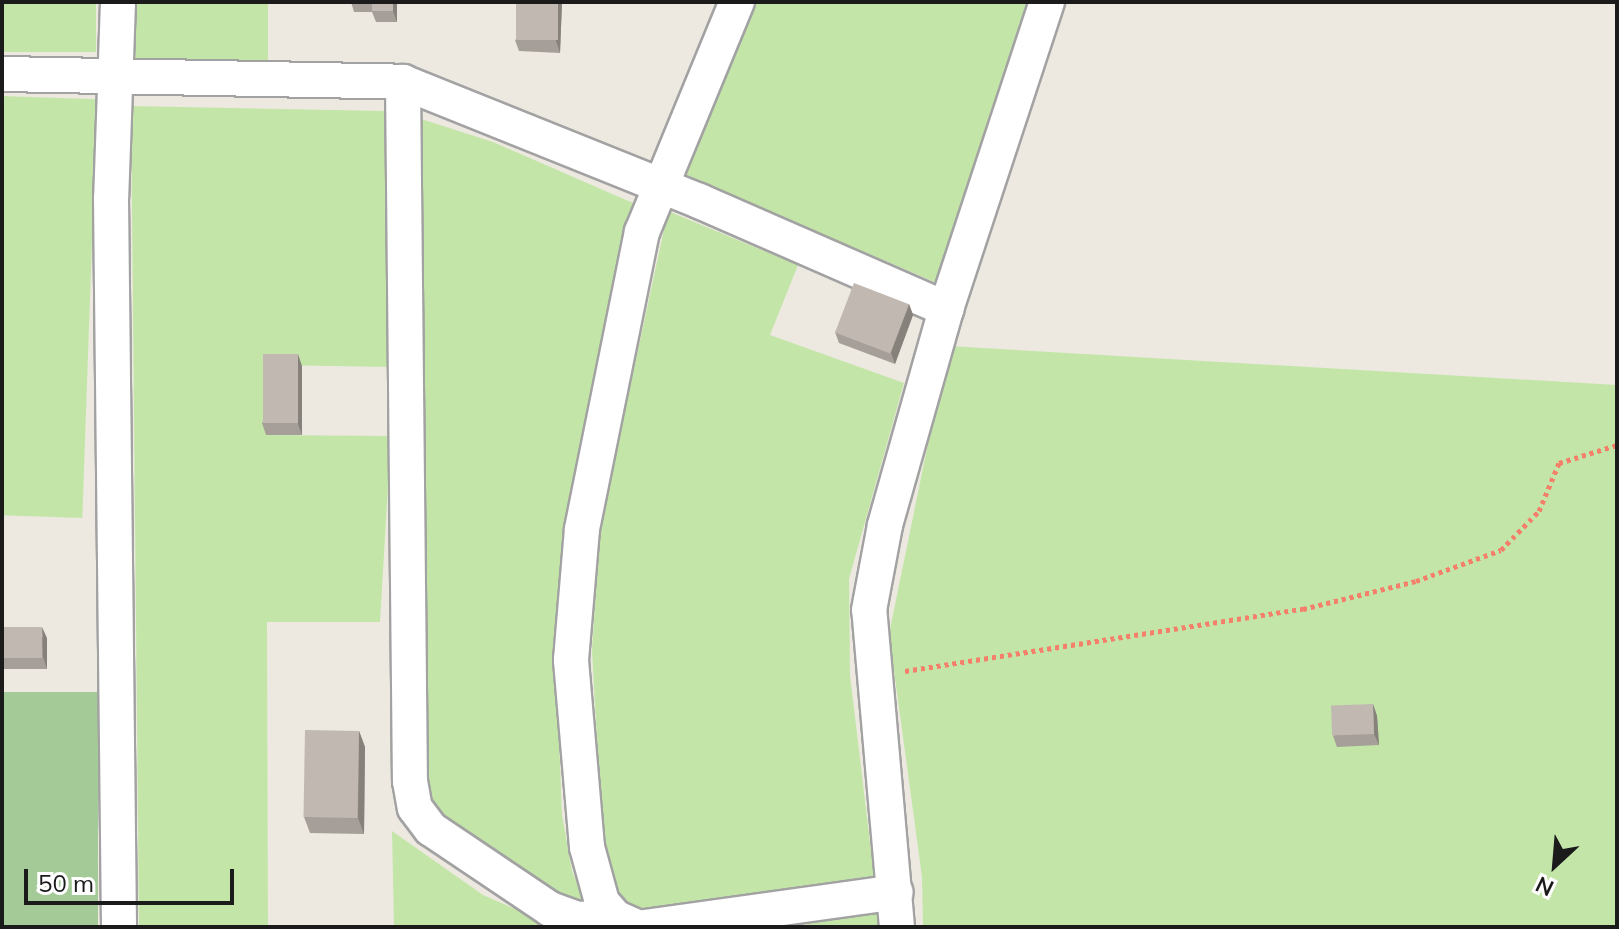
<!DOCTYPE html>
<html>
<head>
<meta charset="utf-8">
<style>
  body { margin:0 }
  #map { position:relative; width:1619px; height:929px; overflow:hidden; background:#ede9e1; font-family:Mulish,sans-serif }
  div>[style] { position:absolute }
  .grass>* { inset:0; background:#c3e6a8; transform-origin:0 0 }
  .forest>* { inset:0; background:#a4cb97; transform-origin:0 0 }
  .path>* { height:5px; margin-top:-2.5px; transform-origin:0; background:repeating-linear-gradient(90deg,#f47f6b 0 4px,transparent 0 8px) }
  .roads { filter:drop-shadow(2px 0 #a2a2a2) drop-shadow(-2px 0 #a2a2a2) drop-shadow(0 2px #a2a2a2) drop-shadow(0 -2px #a2a2a2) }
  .minor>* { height:34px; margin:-17px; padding:0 17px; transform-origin:17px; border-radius:17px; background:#fff }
  .wall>* { inset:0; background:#a69e98 }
  .shaded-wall>* { inset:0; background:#87817c }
  .building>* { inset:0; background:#c1b8b1; transform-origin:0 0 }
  span { translate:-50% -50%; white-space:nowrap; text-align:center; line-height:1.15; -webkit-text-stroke:8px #fff; paint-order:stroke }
  .frame { position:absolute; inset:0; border:4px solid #1b1b1b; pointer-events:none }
  .north { position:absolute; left:1515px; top:825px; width:80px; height:80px; -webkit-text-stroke:6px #fff; paint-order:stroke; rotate:206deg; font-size:22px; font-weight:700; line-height:32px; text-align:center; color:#1b1b1b }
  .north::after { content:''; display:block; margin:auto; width:28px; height:36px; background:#1b1b1b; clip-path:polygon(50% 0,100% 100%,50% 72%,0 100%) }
  .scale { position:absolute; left:24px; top:869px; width:210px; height:36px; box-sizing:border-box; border:4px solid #1b1b1b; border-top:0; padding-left:10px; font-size:24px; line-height:28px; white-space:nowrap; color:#1b1b1b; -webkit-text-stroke:6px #fff; paint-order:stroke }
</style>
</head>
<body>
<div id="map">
  <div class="grass">
    <i style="left:2px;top:2px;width:94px;height:50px"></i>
    <i style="left:135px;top:2px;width:133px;height:58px"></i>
    <i style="clip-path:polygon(750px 2px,1030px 2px,937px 283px,679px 173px)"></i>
    <i style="left:2px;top:96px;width:95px;height:419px;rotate:2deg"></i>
    <i style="clip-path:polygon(131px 106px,385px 111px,392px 367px,268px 365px,267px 435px,391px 436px,380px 622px,267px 622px,268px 927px,139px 927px)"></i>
    <i style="clip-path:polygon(415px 117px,493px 142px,633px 203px,615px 278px,556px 661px,562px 815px,572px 871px,585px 905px,514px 873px,446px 826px,428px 796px,424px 358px)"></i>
    <i style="clip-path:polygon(668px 211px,798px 265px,770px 335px,904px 383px,849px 579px,850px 675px,874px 876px,640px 911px,619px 894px,602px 834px,592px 650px,600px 526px)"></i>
    <i style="clip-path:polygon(948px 346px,1617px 385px,1617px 927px,923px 927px,922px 877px,889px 634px)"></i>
    <i style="clip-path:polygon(392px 831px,483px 895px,556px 927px,394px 927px)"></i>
    <i style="clip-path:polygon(877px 913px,878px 927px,789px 927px)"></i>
  </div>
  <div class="forest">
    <i style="left:98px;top:692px;width:235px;height:96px;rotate:90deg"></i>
  </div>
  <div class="path">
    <i style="left:905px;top:671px;width:403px;rotate:-8.9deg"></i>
    <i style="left:1303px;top:609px;width:116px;rotate:-13.9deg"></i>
    <i style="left:1416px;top:581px;width:90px;rotate:-20deg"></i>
    <i style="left:1501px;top:550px;width:54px;rotate:-45.7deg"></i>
    <i style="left:1539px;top:511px;width:52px;rotate:-67.4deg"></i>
    <i style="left:1559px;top:463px;width:61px;rotate:-17.2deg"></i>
  </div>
  <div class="roads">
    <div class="minor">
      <i style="left:118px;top:2px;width:196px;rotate:92deg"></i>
      <i style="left:111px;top:198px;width:729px;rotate:89.37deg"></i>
      <i style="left:2px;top:74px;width:401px;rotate:1.1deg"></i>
      <i style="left:403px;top:82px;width:319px;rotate:21.9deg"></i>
      <i style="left:699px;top:201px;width:270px;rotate:23.6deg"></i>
      <i style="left:403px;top:82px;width:699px;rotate:89.43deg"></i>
      <i style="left:410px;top:781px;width:27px;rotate:80deg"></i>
      <i style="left:415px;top:808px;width:26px;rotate:53deg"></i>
      <i style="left:431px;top:829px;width:143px;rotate:33.9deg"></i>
      <i style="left:550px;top:909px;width:30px;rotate:20deg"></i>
      <i style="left:578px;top:919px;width:37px;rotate:-3deg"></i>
      <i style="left:637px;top:927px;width:24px;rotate:-156deg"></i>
      <i style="left:615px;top:917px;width:20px;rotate:-131deg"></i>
      <i style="left:602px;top:902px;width:57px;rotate:-105.3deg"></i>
      <i style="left:587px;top:847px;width:188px;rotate:-94.9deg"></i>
      <i style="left:571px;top:660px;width:131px;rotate:-85.2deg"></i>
      <i style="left:582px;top:529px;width:303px;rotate:-78.6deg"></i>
      <i style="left:642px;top:232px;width:249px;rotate:-67.6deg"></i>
      <i style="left:645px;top:927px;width:253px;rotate:-7.9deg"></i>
      <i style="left:897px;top:927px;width:318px;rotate:-95deg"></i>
      <i style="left:869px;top:610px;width:86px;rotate:-79.3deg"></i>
      <i style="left:885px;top:525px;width:224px;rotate:-74.2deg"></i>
      <i style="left:946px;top:309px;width:323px;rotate:-71.8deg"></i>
    </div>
  </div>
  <div class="wall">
    <i style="clip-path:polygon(351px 2px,397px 2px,397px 22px,376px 22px,372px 12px,354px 12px)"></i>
    <i style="clip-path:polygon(562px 2px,560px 53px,519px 51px,515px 40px)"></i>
    <i style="clip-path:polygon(909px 304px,913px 315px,895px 364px,839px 343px,835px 332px)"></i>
    <i style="clip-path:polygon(302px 366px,302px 435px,266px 435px,262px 423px)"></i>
    <i style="clip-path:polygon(2px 627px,47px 638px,47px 669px,4px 669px,2px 664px)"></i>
    <i style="clip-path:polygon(1373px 704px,1377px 716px,1379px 745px,1337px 747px,1333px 736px)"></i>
    <i style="clip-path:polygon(359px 731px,365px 747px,364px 834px,310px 833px,304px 817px)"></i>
  </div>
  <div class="shaded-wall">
    <i style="clip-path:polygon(393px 2px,397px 2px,397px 22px,393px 11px)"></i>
    <i style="clip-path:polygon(558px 2px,562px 2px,560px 53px,556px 41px)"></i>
    <i style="clip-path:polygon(909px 304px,913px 315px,895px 364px,891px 353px)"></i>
    <i style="clip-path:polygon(298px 354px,302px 366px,302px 435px,298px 424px)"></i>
    <i style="clip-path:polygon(42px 627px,47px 638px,47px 669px,43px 657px)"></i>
    <i style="clip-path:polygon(1373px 704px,1377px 716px,1379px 745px,1374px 734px)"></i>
    <i style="clip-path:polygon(359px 731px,365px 747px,364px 834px,358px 818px)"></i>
  </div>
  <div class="building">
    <i style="left:372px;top:2px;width:21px;height:9px"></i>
    <i style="left:516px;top:2px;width:42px;height:38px"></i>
    <i style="left:854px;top:283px;width:59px;height:53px;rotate:21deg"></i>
    <i style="left:263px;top:354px;width:35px;height:69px"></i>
    <i style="left:2px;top:627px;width:40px;height:31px"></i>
    <i style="left:1373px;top:704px;width:30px;height:42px;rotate:88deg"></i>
    <i style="left:305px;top:730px;width:54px;height:87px;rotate:1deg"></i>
  </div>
  <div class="frame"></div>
  <div class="north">N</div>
  <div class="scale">50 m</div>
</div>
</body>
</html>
